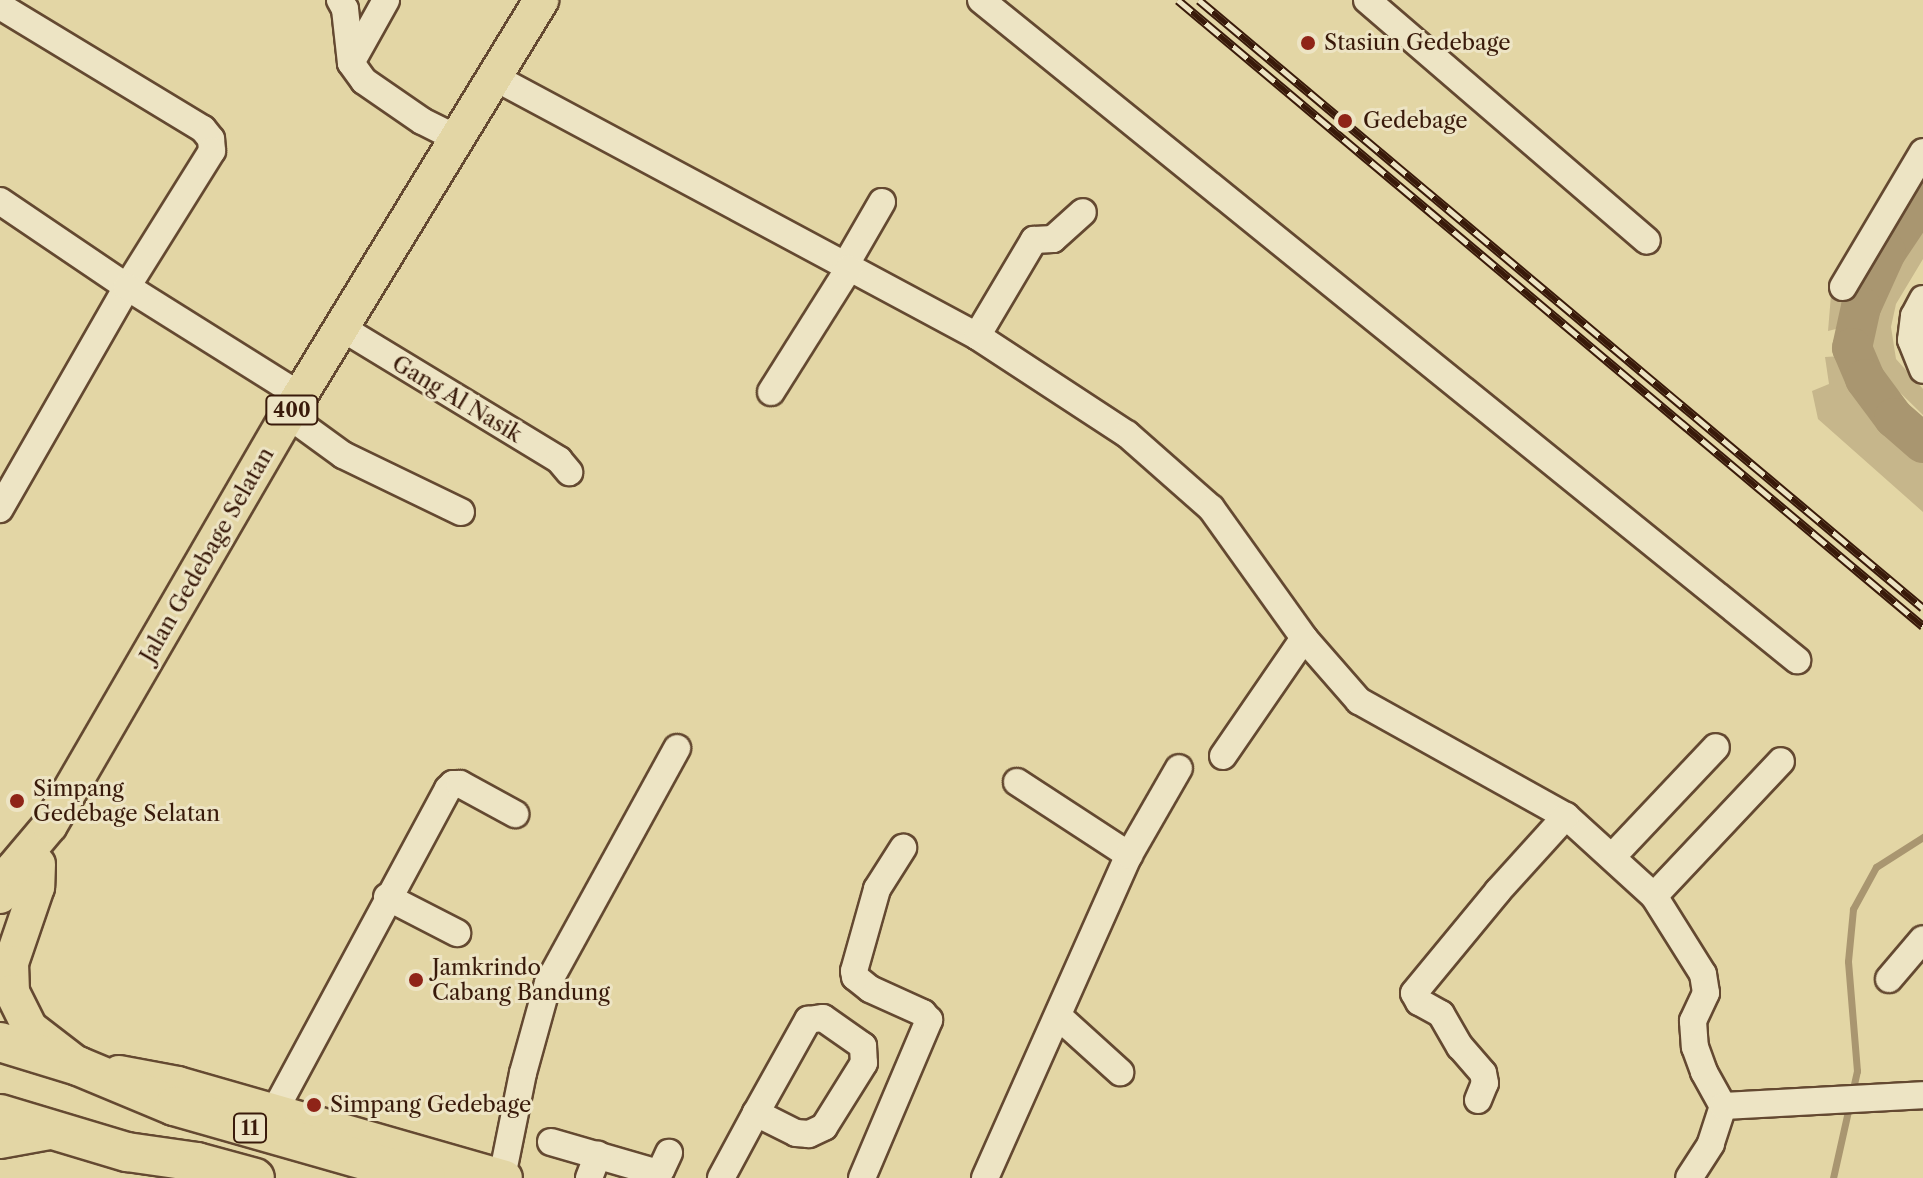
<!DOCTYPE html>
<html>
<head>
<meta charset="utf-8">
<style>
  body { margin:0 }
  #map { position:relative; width:1923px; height:1178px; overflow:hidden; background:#e3d6a5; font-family:"Libre Caslon Text",serif }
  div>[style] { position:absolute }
  .green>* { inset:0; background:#c6b68b }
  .stream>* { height:7px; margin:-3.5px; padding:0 3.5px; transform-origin:3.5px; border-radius:3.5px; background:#a99670 }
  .river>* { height:40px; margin:-20px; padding:0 20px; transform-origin:20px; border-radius:20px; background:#a99670 }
  .roads { filter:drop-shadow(2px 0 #644931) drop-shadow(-2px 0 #644931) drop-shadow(0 2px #644931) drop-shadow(0 -2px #644931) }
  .minor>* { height:26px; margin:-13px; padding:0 13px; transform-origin:13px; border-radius:13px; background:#ede4c4 }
  .major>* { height:34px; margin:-17px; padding:0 17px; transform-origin:17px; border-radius:17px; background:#e3d6a5 }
  .highway>* { height:38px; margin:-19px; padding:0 19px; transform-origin:19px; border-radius:19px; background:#e3d6a5 }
  .rail>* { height:9px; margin-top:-4.5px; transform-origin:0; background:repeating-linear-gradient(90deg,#ede4c4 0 18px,#391a0a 0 36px); box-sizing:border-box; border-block:2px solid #391a0a }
  .dots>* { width:22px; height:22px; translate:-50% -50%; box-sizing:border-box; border:4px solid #ede4c4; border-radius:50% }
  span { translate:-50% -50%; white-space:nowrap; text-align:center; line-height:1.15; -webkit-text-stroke:6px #ede4c4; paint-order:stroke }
  .shield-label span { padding:2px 6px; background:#ede4c4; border:2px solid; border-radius:6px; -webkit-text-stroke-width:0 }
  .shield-label { font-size:20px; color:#391a0a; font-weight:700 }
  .poi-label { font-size:22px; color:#391a0a }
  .left { translate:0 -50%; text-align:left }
  .street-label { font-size:22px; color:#391a0a }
</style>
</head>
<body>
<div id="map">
  <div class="green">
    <i style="clip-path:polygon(1923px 138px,1923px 174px,1856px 284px,1844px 327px,1828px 331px,1831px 295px,1843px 269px)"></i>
    <i style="clip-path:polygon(1923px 211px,1923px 259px,1896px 304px,1891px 327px,1896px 359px,1923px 389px,1923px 415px,1877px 370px,1868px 345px,1867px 318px,1885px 273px)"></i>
    <i style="clip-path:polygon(1842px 356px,1849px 388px,1868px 416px,1923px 462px,1923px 512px,1818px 419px,1812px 391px,1829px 384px,1825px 357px)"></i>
  </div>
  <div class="stream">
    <i style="left:1833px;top:1178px;width:110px;rotate:-77.4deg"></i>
    <i style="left:1857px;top:1071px;width:110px;rotate:-94.7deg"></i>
    <i style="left:1848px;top:961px;width:52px;rotate:-84.5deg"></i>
    <i style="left:1853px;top:909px;width:48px;rotate:-61.3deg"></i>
    <i style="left:1876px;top:867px;width:56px;rotate:-32.6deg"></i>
  </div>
  <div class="river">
    <i style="left:1923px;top:197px;width:66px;rotate:123.9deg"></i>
    <i style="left:1886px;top:252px;width:60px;rotate:114.4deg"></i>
    <i style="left:1861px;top:307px;width:42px;rotate:102.4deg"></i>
    <i style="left:1852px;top:348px;width:34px;rotate:67deg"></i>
    <i style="left:1865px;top:379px;width:49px;rotate:53.4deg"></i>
    <i style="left:1894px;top:418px;width:38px;rotate:41deg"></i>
  </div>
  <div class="roads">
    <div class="minor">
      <i style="left:340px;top:0;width:10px;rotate:61deg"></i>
      <i style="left:345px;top:9px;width:54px;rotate:83.7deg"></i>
      <i style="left:351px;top:63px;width:22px;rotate:54deg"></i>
      <i style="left:364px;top:81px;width:70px;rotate:34.6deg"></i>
      <i style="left:422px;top:121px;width:40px;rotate:26.6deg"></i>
      <i style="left:981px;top:0;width:1050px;rotate:38.97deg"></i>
      <i style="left:1367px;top:0;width:369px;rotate:40.7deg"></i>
      <i style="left:0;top:6px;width:237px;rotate:31.2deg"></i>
      <i style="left:203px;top:129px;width:13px;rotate:51deg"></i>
      <i style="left:211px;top:139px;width:12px;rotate:85deg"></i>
      <i style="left:212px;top:151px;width:160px;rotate:122deg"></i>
      <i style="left:127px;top:287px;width:256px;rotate:119.8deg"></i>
      <i style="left:351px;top:63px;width:72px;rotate:-60.9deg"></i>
      <i style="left:494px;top:77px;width:548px;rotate:28.2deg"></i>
      <i style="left:977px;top:336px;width:179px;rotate:33.2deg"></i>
      <i style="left:1127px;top:434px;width:112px;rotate:41.4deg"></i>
      <i style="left:1211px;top:508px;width:160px;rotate:54.4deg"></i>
      <i style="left:1304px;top:638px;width:84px;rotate:48.9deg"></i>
      <i style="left:1359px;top:701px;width:237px;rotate:29.1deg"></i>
      <i style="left:1566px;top:816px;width:119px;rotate:42.3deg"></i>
      <i style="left:1654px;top:896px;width:92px;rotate:57.9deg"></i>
      <i style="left:1703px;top:974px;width:19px;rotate:81deg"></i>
      <i style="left:1706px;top:993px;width:31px;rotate:115deg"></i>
      <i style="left:1693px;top:1021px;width:26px;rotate:86deg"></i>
      <i style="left:1695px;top:1047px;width:27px;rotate:70deg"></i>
      <i style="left:1704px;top:1072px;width:39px;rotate:61deg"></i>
      <i style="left:1723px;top:1106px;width:40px;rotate:108deg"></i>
      <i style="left:1711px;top:1144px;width:40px;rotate:122.9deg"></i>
      <i style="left:0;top:201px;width:153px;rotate:34.1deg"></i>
      <i style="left:127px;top:287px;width:205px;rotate:32.1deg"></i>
      <i style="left:845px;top:266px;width:74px;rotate:-60deg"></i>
      <i style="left:1843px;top:287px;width:157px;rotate:-59.3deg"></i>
      <i style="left:1923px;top:299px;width:19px;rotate:118deg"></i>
      <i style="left:1914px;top:316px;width:24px;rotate:97deg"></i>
      <i style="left:1911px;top:340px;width:32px;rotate:68deg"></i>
      <i style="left:342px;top:328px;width:254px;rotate:31.3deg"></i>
      <i style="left:559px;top:460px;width:16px;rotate:50deg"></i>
      <i style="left:977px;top:336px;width:112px;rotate:-59.3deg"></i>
      <i style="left:1034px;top:240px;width:19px;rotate:-3deg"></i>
      <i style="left:1053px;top:239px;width:40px;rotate:-42deg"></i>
      <i style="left:771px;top:392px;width:146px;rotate:-57.8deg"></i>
      <i style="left:288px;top:415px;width:68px;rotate:36deg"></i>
      <i style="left:343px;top:455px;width:131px;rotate:25.8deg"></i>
      <i style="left:1223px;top:756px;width:143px;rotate:-55.5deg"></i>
      <i style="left:1017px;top:782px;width:134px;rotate:33.1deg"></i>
      <i style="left:1612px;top:857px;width:151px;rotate:-46.6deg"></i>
      <i style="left:1654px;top:896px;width:185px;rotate:-46.7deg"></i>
      <i style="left:387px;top:897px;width:79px;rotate:27.2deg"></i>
      <i style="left:1889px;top:979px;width:52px;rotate:-49.6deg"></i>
      <i style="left:1058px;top:1016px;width:84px;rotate:42.1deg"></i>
      <i style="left:1478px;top:1100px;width:18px;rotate:-68deg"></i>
      <i style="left:1485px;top:1083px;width:10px;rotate:-101deg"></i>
      <i style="left:1483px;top:1073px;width:35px;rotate:-131deg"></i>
      <i style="left:1460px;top:1047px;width:38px;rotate:-120deg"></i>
      <i style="left:1441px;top:1014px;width:25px;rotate:-151deg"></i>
      <i style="left:1419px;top:1002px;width:10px;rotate:-119deg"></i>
      <i style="left:1414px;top:993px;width:132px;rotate:-50.5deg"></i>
      <i style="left:1498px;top:891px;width:101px;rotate:-47.8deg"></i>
      <i style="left:1723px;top:1106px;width:200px;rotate:-3.1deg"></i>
      <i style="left:274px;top:1112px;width:367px;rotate:-61.7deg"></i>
      <i style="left:448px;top:789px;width:7px;rotate:-45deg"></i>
      <i style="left:453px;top:784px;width:7px"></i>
      <i style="left:460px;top:784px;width:63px;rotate:28.6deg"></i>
      <i style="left:551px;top:1142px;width:107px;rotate:16.2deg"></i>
      <i style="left:654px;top:1172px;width:7px;rotate:-16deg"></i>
      <i style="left:661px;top:1170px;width:19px;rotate:-65deg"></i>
      <i style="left:502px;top:1177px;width:106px;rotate:-78.6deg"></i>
      <i style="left:523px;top:1073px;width:93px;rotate:-74.5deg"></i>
      <i style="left:548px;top:983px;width:268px;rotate:-61.2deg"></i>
      <i style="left:589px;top:1178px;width:25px;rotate:-69deg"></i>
      <i style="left:721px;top:1178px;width:74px;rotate:-61.7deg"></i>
      <i style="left:756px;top:1113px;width:107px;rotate:-60.8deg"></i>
      <i style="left:808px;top:1020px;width:15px;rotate:-8deg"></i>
      <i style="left:823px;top:1018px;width:49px;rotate:35deg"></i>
      <i style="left:863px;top:1046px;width:17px;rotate:87deg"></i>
      <i style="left:864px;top:1063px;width:75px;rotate:122deg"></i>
      <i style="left:824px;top:1127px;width:17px;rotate:155deg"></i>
      <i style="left:809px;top:1134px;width:13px;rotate:-176deg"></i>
      <i style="left:796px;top:1133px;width:45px;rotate:-153.4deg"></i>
      <i style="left:862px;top:1178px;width:172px;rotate:-67deg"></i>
      <i style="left:929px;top:1020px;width:9px;rotate:-131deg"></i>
      <i style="left:923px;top:1013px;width:58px;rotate:-155.6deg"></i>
      <i style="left:870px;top:989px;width:19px;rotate:-141deg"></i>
      <i style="left:855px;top:977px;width:6px;rotate:-99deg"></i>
      <i style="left:854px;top:971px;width:85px;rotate:-74.3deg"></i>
      <i style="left:877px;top:889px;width:49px;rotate:-57.6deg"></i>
      <i style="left:985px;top:1178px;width:354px;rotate:-66deg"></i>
      <i style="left:1129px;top:855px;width:100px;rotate:-60.1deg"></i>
    </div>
    <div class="major">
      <i style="left:38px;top:864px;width:23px;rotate:92deg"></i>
      <i style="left:37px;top:887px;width:80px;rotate:108.9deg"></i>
      <i style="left:11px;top:963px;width:29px;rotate:88deg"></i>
      <i style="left:12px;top:992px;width:40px;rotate:63.4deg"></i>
      <i style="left:30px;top:1028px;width:54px;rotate:37.5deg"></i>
      <i style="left:0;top:896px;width:30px;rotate:-64deg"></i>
      <i style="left:13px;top:869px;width:57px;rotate:-49.9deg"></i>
      <i style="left:50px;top:825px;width:474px;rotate:-59.9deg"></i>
      <i style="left:288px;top:415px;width:486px;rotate:-58.6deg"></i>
      <i style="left:119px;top:1073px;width:60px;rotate:10.6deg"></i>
      <i style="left:178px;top:1084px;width:340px;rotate:16deg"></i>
      <i style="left:0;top:1141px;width:56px;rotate:-10.3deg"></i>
    </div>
    <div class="highway">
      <i style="left:0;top:1042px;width:82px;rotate:17.1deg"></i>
      <i style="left:78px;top:1066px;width:104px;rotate:22.6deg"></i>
      <i style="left:174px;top:1106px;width:262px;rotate:15.9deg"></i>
      <i style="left:0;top:1114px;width:133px;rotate:16.7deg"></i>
      <i style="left:127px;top:1152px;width:71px;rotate:8.1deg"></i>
      <i style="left:197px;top:1162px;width:60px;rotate:15.4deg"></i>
    </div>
  </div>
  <div class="rail">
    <i style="left:1178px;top:0;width:973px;rotate:40.04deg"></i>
    <i style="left:1199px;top:0;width:945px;rotate:40.02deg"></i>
  </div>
  <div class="dots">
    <i style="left:1308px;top:43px;background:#8f2418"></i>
    <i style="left:1345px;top:121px;background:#8f2418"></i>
    <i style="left:17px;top:801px;background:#8f2418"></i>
    <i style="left:416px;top:980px;background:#8f2418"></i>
    <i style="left:314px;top:1105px;background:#8f2418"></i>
  </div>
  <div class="shield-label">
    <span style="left:292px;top:410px">400</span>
    <span style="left:250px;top:1128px">11</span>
  </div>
  <div class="poi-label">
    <span class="left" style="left:1324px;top:43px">Stasiun Gedebage</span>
    <span class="left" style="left:1363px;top:121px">Gedebage</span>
    <span class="left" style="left:33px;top:801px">Simpang<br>Gedebage Selatan</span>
    <span class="left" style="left:432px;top:980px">Jamkrindo<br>Cabang Bandung</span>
    <span class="left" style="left:330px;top:1105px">Simpang Gedebage</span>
  </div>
  <div class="street-label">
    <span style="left:457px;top:399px;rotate:31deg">Gang Al Nasik</span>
    <span style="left:207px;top:555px;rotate:-60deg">Jalan Gedebage Selatan</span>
  </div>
</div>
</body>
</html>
